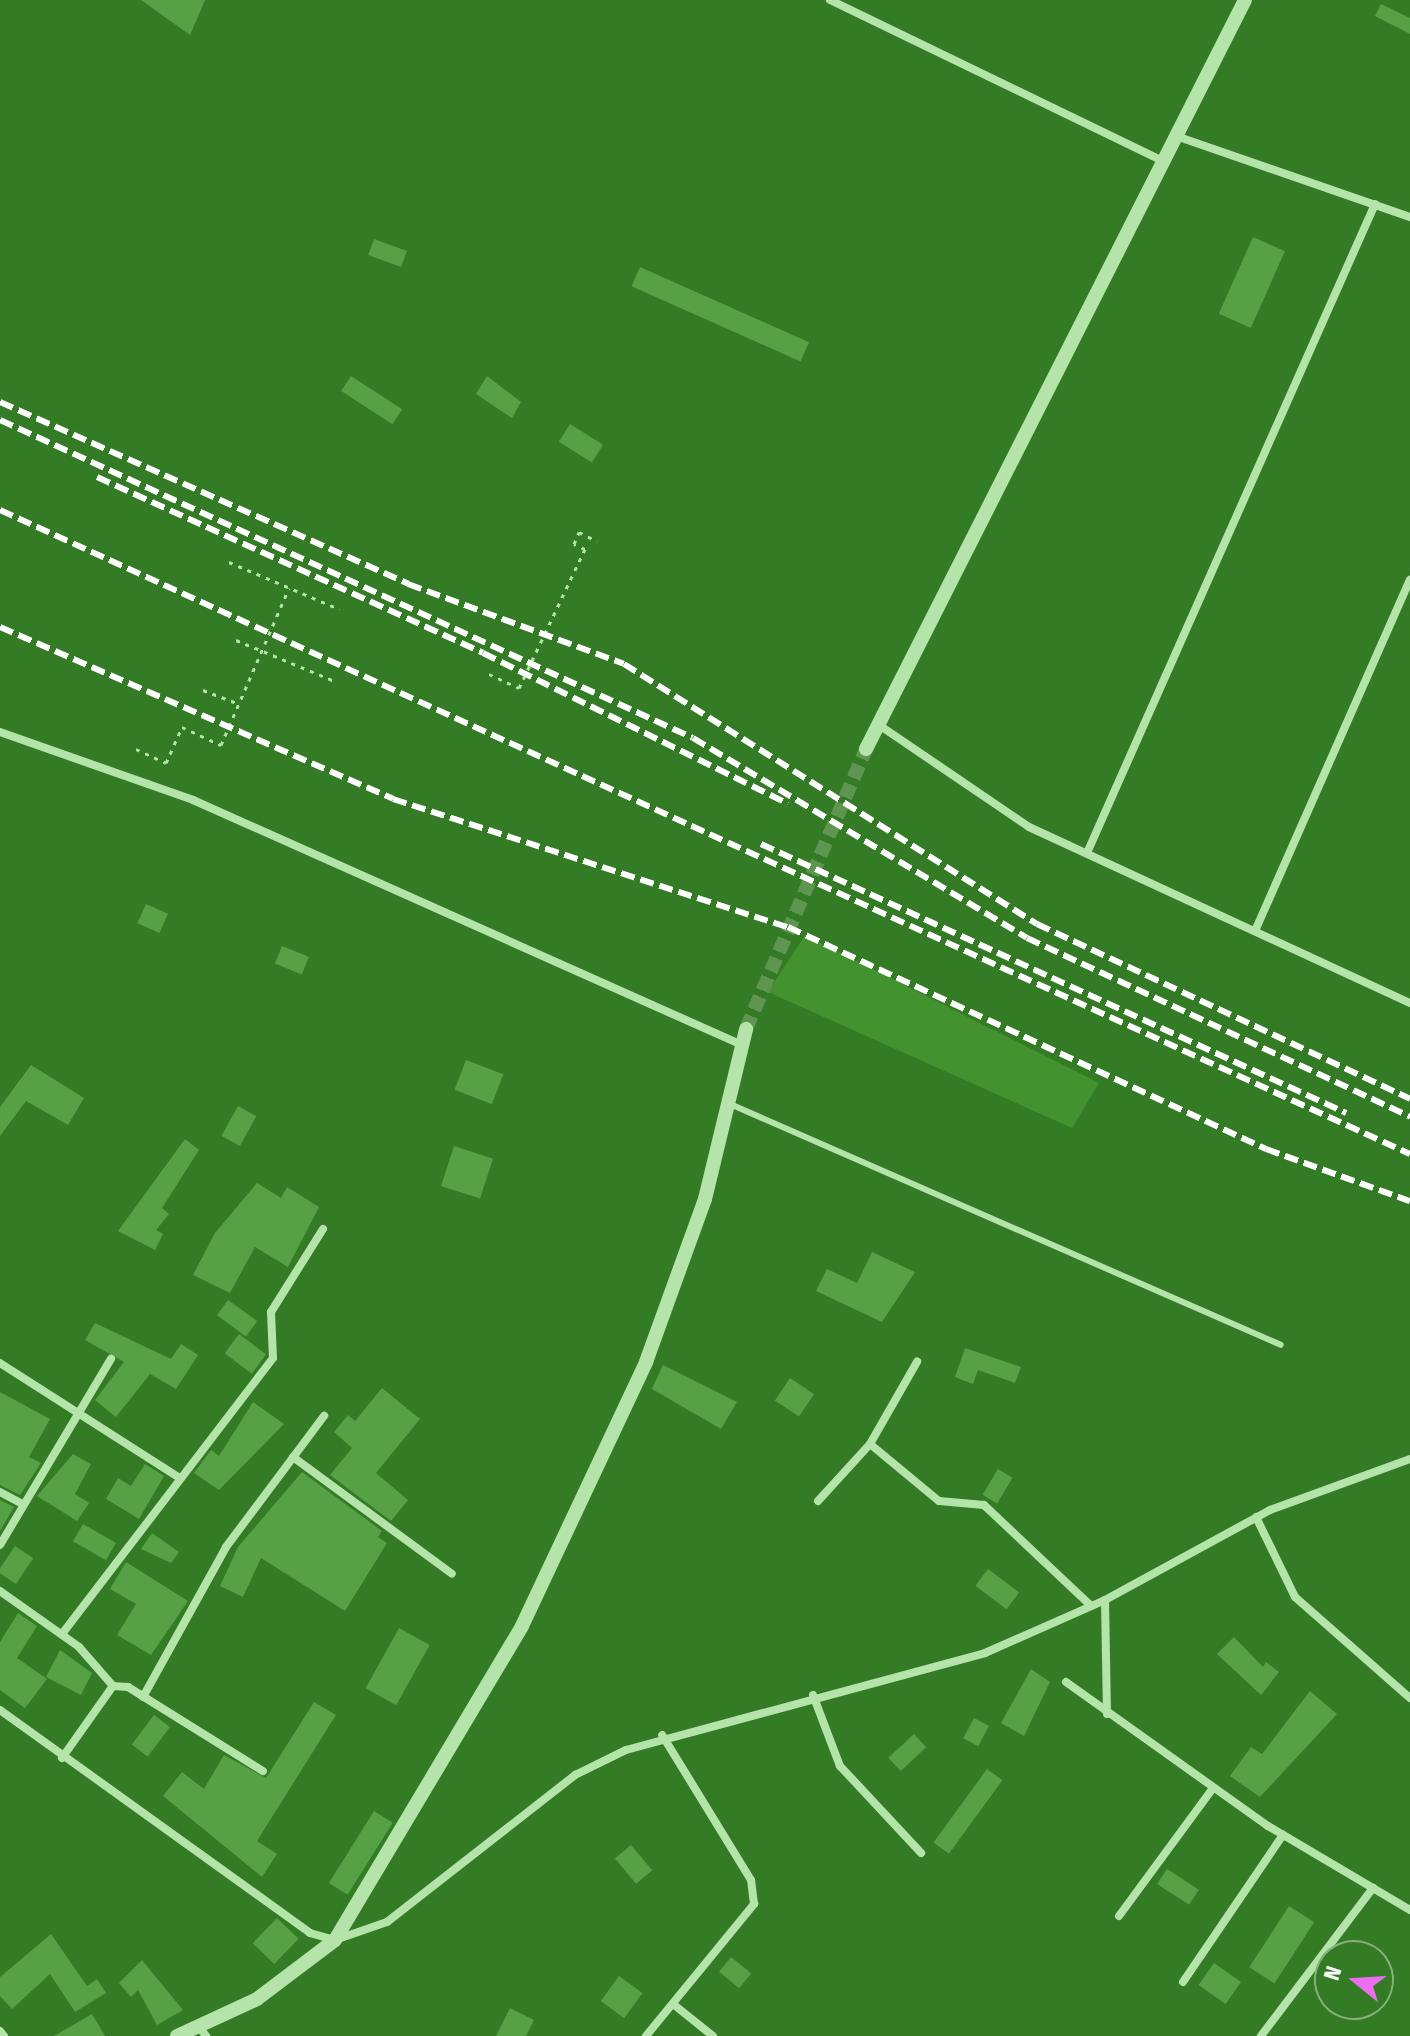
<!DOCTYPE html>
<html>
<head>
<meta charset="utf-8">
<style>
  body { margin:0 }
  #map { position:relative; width:1410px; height:2036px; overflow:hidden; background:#347b25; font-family:"Fira Sans Condensed",sans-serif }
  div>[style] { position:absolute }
  .green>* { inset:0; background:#429330 }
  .building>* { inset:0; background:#56a046; transform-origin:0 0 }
  .tertiary-tunnel>* { height:14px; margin-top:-7px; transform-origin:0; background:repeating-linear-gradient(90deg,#5d9551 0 14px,transparent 0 21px) }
  .path>* { height:3px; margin-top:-1.5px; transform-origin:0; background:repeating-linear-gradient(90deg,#b4e4a9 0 4px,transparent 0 10px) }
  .service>* { height:6px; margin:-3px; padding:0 3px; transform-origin:3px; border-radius:3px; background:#b4e4a9 }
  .minor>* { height:8px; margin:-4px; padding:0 4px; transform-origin:4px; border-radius:4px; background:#b4e4a9 }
  .tertiary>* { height:14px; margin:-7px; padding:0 7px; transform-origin:7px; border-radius:7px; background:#b4e4a9 }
  .rail>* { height:6px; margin-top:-3px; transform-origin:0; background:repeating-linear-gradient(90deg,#fff 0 14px,transparent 0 20px) }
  span { translate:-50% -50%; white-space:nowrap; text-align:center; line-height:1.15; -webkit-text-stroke:6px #347b25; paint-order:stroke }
  .north { position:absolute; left:1314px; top:1940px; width:80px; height:80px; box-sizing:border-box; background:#347b25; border:2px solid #85b07c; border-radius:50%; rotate:288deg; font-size:22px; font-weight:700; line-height:32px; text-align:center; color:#fff }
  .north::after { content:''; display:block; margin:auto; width:28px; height:36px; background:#eb6eee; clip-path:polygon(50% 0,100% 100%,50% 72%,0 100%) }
</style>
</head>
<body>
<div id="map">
  <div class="green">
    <i style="clip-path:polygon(805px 935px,1099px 1083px,1072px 1128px,768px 992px)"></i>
  </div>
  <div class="building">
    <i style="clip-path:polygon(141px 0,205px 0,190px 35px)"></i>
    <i style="clip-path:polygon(1381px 4px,1410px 18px,1410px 34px,1375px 16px)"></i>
    <i style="left:1253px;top:237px;width:35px;height:84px;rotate:24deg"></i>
    <i style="left:374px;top:239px;width:35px;height:17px;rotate:20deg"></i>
    <i style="left:640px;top:267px;width:185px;height:21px;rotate:24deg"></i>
    <i style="left:351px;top:376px;width:61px;height:18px;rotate:33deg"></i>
    <i style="clip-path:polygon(487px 376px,521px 402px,512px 418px,476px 394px)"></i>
    <i style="left:570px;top:424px;width:39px;height:21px;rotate:32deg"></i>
    <i style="left:146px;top:904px;width:24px;height:21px;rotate:24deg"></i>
    <i style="left:282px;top:946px;width:29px;height:19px;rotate:22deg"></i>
    <i style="left:466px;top:1060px;width:40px;height:32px;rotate:21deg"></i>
    <i style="clip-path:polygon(31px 1065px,84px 1098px,68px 1125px,26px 1101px,0 1136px,0 1107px)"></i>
    <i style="left:238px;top:1106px;width:21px;height:34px;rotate:29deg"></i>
    <i style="clip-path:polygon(185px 1139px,199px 1150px,162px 1208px,169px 1214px,156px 1230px,163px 1234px,155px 1250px,118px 1231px)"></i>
    <i style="left:454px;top:1146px;width:41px;height:42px;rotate:18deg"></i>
    <i style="clip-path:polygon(257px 1183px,281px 1198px,287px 1187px,319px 1207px,288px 1267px,255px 1247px,230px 1293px,193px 1275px,215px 1233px)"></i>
    <i style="clip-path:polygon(872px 1252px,915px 1272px,882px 1322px,816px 1291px,827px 1269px,857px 1283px)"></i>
    <i style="left:228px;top:1300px;width:36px;height:19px;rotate:36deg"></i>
    <i style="clip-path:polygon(95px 1323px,171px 1359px,181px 1344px,198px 1355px,176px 1389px,150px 1374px,116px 1417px,95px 1400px,124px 1362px,85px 1340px)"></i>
    <i style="left:239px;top:1334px;width:34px;height:24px;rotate:37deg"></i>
    <i style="clip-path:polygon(965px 1348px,1021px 1367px,1015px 1383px,978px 1370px,973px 1384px,955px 1377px)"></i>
    <i style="clip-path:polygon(663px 1365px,737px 1402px,721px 1429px,652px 1389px)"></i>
    <i style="left:790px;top:1378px;width:29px;height:27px;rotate:34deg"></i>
    <i style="clip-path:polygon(382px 1388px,420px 1419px,376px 1473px,408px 1500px,391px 1521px,330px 1475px,352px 1448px,334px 1432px,348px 1415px,355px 1421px)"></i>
    <i style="clip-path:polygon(0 1392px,50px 1419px,29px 1457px,41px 1463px,20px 1495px,0 1485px)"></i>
    <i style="clip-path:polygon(253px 1402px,284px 1424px,219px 1490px,194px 1473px,211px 1450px,219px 1456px)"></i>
    <i style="clip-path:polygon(73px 1454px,91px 1464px,75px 1494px,89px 1503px,77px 1521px,37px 1496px)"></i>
    <i style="clip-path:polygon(145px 1464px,164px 1476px,139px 1519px,106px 1499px,118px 1478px,131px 1486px)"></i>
    <i style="left:998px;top:1469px;width:17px;height:30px;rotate:31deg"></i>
    <i style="clip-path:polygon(302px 1472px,382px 1531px,378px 1537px,387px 1543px,345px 1611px,261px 1558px,243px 1597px,220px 1586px,238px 1547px)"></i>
    <i style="clip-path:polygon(0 1500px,14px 1507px,0 1531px)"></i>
    <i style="left:83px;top:1524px;width:38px;height:20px;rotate:30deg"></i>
    <i style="clip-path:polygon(152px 1533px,179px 1552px,171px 1563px,141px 1549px)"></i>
    <i style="left:15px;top:1546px;width:22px;height:31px;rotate:34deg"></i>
    <i style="clip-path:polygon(126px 1562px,188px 1601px,151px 1655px,117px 1635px,136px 1604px,110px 1589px)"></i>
    <i style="left:988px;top:1569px;width:39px;height:21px;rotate:37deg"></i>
    <i style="clip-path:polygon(18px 1613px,37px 1626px,17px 1658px,47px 1679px,25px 1708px,0 1690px,0 1642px)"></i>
    <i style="left:399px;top:1628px;width:35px;height:69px;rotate:29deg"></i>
    <i style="clip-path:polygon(1234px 1637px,1263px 1667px,1266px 1662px,1279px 1672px,1261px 1695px,1217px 1654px)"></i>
    <i style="clip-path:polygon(60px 1650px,92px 1673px,81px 1695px,46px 1677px)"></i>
    <i style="clip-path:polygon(1031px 1669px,1050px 1682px,1024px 1736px,1001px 1723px)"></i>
    <i style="clip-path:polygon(1310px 1691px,1337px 1714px,1260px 1797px,1230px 1776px,1251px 1747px,1262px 1754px)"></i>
    <i style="clip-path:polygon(314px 1702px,336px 1715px,257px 1841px,277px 1854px,262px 1877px,163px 1796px,182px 1772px,204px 1789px,224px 1755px,266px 1778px)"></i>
    <i style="left:154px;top:1715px;width:20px;height:37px;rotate:37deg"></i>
    <i style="left:974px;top:1718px;width:17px;height:23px;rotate:28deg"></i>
    <i style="left:914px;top:1734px;width:18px;height:35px;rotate:47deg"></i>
    <i style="left:987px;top:1769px;width:19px;height:91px;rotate:36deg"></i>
    <i style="left:374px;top:1811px;width:22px;height:85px;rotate:32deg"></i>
    <i style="left:631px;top:1845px;width:33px;height:21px;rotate:50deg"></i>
    <i style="left:1167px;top:1869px;width:38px;height:18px;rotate:33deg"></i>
    <i style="left:1289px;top:1906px;width:30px;height:73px;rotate:33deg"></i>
    <i style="left:277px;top:1918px;width:30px;height:35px;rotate:44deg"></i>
    <i style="clip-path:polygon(51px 1934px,87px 1986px,97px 1979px,106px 1993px,75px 2012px,50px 1974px,12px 2009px,0 1996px,0 1977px)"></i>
    <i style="left:731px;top:1957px;width:26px;height:19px;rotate:39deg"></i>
    <i style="clip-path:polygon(142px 1960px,183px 2010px,157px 2025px,138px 1990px,131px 1997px,119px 1983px)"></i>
    <i style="left:1214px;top:1963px;width:33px;height:27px;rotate:35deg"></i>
    <i style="left:619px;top:1976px;width:29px;height:31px;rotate:36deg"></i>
    <i style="clip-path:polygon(510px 2008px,534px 2020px,526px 2036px,496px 2036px)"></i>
    <i style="clip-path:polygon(92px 2014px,105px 2036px,54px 2036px)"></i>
  </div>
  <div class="tertiary-tunnel">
    <i style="left:746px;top:1029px;width:305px;rotate:-66.8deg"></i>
  </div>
  <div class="path">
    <i style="left:229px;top:562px;width:120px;rotate:23.1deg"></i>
    <i style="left:236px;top:640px;width:109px;rotate:22.6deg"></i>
    <i style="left:489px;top:674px;width:33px;rotate:25deg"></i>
    <i style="left:519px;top:688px;width:154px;rotate:-64.6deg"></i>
    <i style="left:585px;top:549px;width:12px;rotate:-156deg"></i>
    <i style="left:574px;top:544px;width:13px;rotate:-67deg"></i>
    <i style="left:579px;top:532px;width:20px;rotate:27deg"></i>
    <i style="left:203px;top:690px;width:39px;rotate:21deg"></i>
    <i style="left:136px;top:749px;width:33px;rotate:25deg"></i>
    <i style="left:166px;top:763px;width:39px;rotate:-66deg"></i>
    <i style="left:182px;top:727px;width:43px;rotate:24.8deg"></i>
    <i style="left:221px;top:745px;width:171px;rotate:-66.6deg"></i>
  </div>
  <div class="service">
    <i style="left:730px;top:1104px;width:601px;rotate:23.62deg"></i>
  </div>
  <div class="minor">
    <i style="left:830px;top:0;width:370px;rotate:25.8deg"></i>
    <i style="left:1176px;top:136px;width:248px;rotate:19.1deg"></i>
    <i style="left:879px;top:725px;width:181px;rotate:34.2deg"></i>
    <i style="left:1029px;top:827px;width:420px;rotate:24.8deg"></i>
    <i style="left:0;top:732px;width:205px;rotate:19.4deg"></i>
    <i style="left:193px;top:800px;width:601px;rotate:24.05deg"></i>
    <i style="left:1087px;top:853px;width:710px;rotate:-66.07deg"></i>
    <i style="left:1255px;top:931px;width:384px;rotate:-66.2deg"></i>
    <i style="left:0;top:1363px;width:214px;rotate:32.6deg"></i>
    <i style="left:870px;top:1444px;width:89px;rotate:39.6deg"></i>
    <i style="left:939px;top:1501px;width:45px;rotate:5.1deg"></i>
    <i style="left:984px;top:1505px;width:146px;rotate:43.3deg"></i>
    <i style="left:293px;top:1457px;width:197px;rotate:36.3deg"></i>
    <i style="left:0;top:1492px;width:26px;rotate:28deg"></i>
    <i style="left:818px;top:1501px;width:77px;rotate:-47.6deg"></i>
    <i style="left:870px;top:1444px;width:95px;rotate:-60.2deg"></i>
    <i style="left:1256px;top:1517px;width:89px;rotate:64deg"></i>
    <i style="left:1295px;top:1597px;width:153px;rotate:41.3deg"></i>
    <i style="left:0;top:1545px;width:217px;rotate:-59.2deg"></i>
    <i style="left:0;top:1591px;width:97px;rotate:35.3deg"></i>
    <i style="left:79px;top:1647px;width:52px;rotate:48.9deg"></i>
    <i style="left:1105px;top:1600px;width:114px;rotate:89deg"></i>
    <i style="left:62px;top:1634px;width:347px;rotate:-52.6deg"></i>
    <i style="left:273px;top:1358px;width:46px;rotate:-92.5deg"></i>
    <i style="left:271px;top:1312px;width:98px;rotate:-57.9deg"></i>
    <i style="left:1066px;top:1682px;width:248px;rotate:35.5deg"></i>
    <i style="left:1268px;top:1826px;width:165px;rotate:30.6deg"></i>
    <i style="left:813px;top:1695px;width:76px;rotate:69.2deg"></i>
    <i style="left:840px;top:1766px;width:119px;rotate:47deg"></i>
    <i style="left:143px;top:1697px;width:171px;rotate:-61deg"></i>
    <i style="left:226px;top:1547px;width:164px;rotate:-53.2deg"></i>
    <i style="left:0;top:1710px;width:382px;rotate:35.7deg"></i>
    <i style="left:310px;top:1933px;width:26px;rotate:16deg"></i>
    <i style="left:335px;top:1940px;width:55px;rotate:-19.1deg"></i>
    <i style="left:387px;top:1922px;width:239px;rotate:-38deg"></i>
    <i style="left:575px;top:1775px;width:57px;rotate:-26.1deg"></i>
    <i style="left:626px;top:1750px;width:372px;rotate:-15.1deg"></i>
    <i style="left:985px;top:1653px;width:131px;rotate:-23.8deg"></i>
    <i style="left:1105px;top:1600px;width:188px;rotate:-28.6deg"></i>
    <i style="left:1270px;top:1510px;width:149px;rotate:-20deg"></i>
    <i style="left:62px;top:1758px;width:88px;rotate:-54.7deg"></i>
    <i style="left:113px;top:1686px;width:15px;rotate:4deg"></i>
    <i style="left:128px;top:1687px;width:159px;rotate:31.9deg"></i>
    <i style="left:1119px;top:1916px;width:159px;rotate:-53.7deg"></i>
    <i style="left:1183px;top:1982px;width:178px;rotate:-55.8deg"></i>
    <i style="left:673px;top:2004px;width:51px;rotate:38.7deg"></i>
    <i style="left:198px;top:2026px;width:13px;rotate:51deg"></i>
    <i style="left:0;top:2031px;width:6px;rotate:51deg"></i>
    <i style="left:646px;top:2036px;width:171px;rotate:-50.7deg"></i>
    <i style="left:754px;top:1904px;width:24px;rotate:-97deg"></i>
    <i style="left:751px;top:1880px;width:170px;rotate:-121.5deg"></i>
    <i style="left:1261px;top:2036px;width:186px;rotate:-52.9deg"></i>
  </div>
  <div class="tertiary">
    <i style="left:866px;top:749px;width:839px;rotate:-63.16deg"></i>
    <i style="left:177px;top:2036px;width:88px;rotate:-24.8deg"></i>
    <i style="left:257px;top:1999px;width:98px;rotate:-37.1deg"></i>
    <i style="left:335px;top:1940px;width:365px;rotate:-59.2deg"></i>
    <i style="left:522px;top:1626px;width:292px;rotate:-64.8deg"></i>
    <i style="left:646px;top:1362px;width:173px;rotate:-70.1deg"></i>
    <i style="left:705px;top:1199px;width:175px;rotate:-76.4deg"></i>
  </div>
  <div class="rail">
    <i style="left:0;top:402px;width:447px;rotate:24deg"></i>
    <i style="left:408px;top:584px;width:230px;rotate:20.3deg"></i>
    <i style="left:624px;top:664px;width:488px;rotate:32.2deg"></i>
    <i style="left:1037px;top:924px;width:412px;rotate:25.1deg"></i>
    <i style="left:0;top:420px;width:762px;rotate:24.65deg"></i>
    <i style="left:693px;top:738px;width:389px;rotate:30.9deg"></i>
    <i style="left:1027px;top:938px;width:423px;rotate:25deg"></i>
    <i style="left:97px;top:477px;width:424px;rotate:24.5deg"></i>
    <i style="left:483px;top:653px;width:340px;rotate:26.3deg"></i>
    <i style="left:0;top:510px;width:1550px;rotate:24.55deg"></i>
    <i style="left:0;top:627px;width:429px;rotate:23.6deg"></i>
    <i style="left:393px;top:799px;width:415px;rotate:18deg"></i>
    <i style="left:788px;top:927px;width:527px;rotate:24.91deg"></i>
    <i style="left:1266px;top:1149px;width:153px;rotate:19.9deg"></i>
    <i style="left:761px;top:844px;width:644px;rotate:24.69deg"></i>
  </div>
  <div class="north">N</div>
</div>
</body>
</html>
